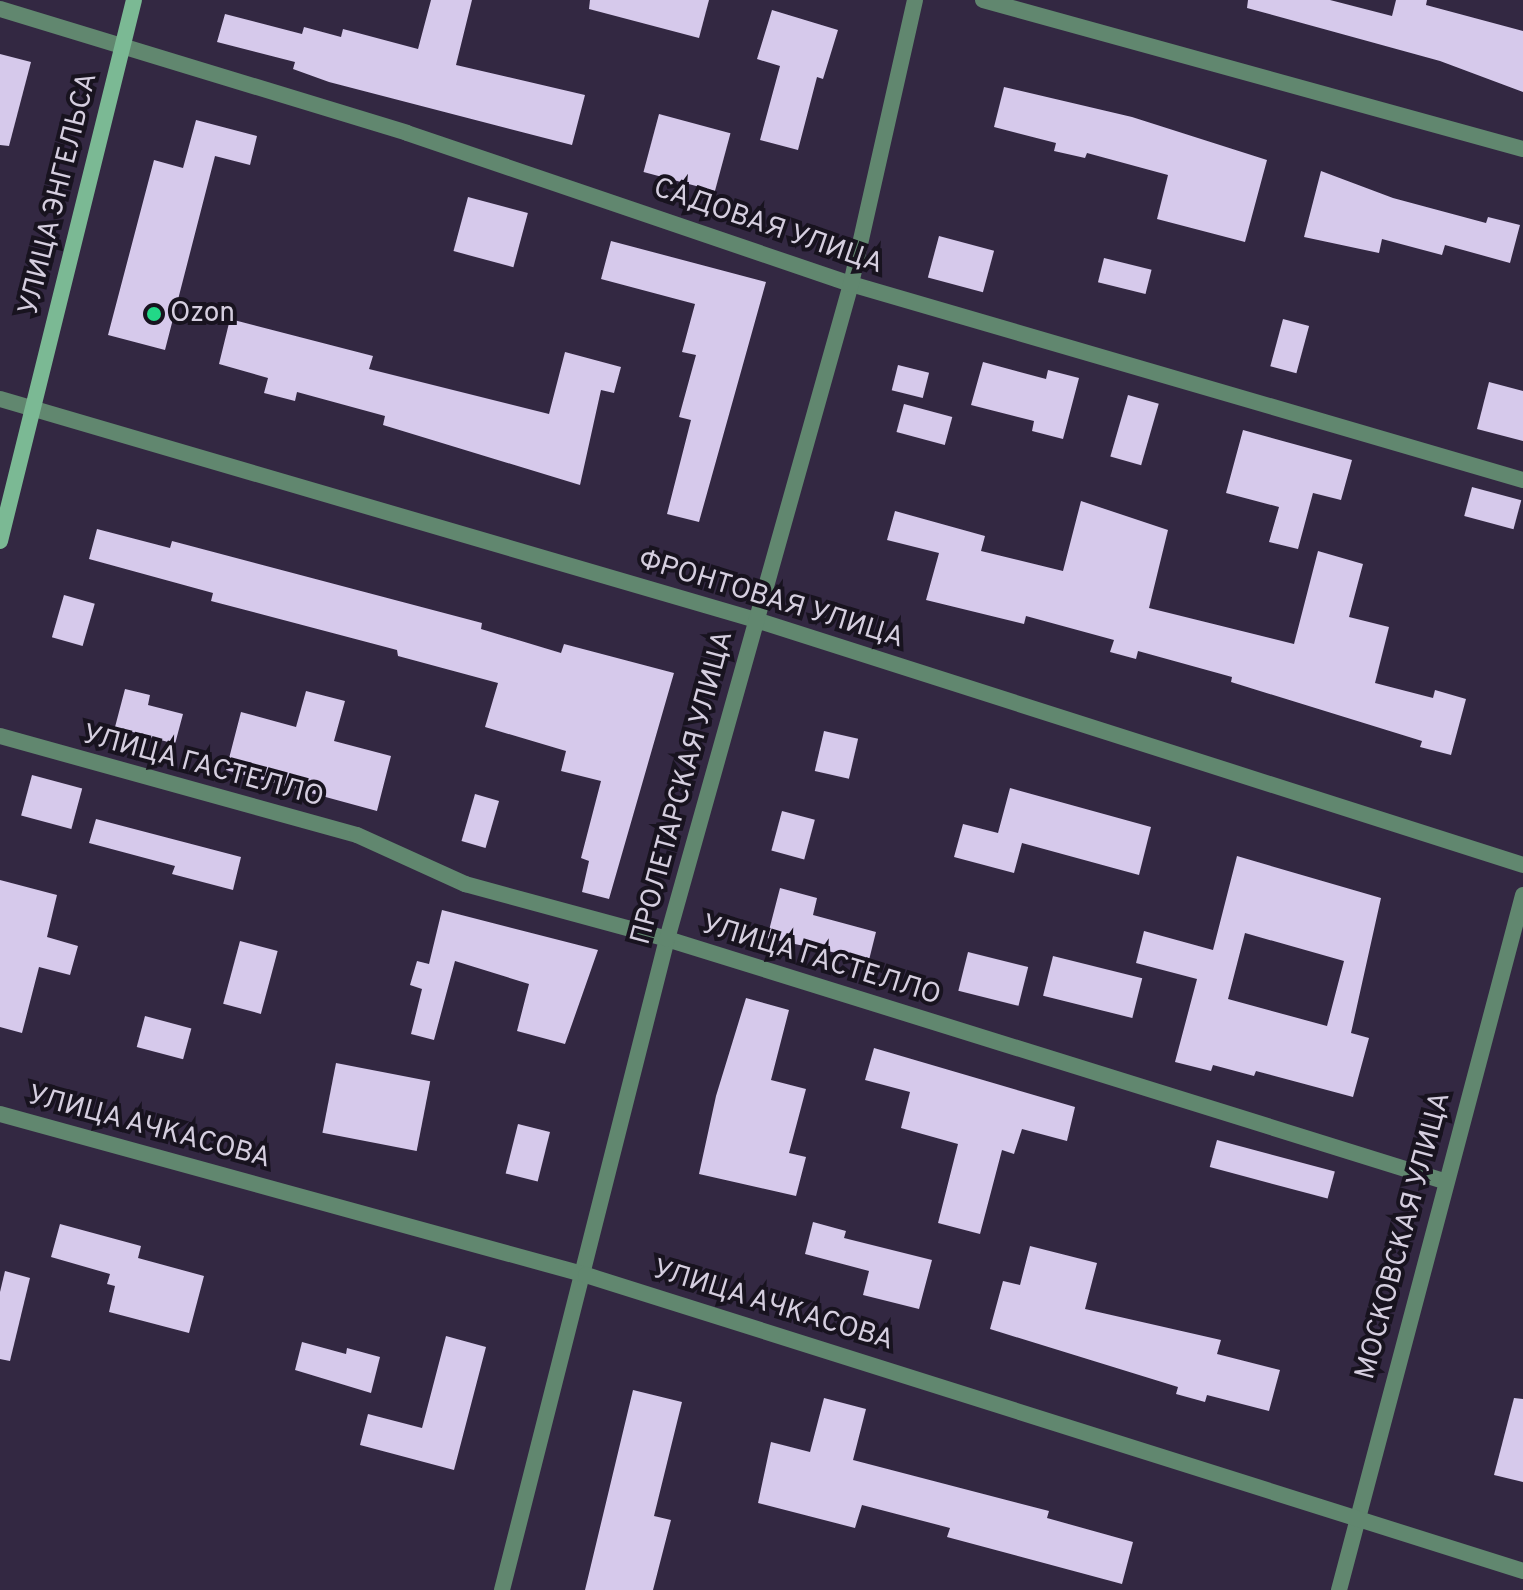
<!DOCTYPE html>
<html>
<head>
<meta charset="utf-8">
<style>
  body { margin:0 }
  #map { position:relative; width:1523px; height:1590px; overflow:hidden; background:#332842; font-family:Overpass,sans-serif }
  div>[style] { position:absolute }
  .building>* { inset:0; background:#d6c9eb; transform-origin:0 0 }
  .minor>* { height:16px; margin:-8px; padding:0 8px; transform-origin:8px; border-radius:8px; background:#61876f }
  .tertiary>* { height:16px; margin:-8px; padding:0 8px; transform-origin:8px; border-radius:8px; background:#61876f }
  .secondary>* { height:16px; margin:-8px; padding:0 8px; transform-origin:8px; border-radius:8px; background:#7bb994 }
  .dots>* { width:22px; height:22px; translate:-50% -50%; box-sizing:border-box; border:4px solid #18131f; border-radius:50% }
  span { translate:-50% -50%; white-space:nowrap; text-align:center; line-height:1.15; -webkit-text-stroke:8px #18131f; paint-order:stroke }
  .street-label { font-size:28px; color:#d5cedf }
  .poi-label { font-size:28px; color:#d5cedf }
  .left { translate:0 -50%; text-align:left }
</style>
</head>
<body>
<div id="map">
  <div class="building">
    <i style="clip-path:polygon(431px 0,472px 0,456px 65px,585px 95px,572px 145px,329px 82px,293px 69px,295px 62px,217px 42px,225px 14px,302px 34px,304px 27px,341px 37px,343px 29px,418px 49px)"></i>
    <i style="clip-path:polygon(590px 0,709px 0,699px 38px,589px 9px)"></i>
    <i style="clip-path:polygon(1248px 0,1330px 0,1392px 16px,1396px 0,1427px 0,1426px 5px,1523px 31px,1523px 92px,1440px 61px,1247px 8px)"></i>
    <i style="clip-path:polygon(772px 10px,838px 30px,823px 79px,817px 77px,798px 150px,760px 140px,780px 66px,757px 59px)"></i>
    <i style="clip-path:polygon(0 54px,31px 62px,9px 146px,0 145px)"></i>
    <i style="clip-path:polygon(1004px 87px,1132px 117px,1267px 160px,1245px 242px,1157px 219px,1168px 175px,1087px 153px,1085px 158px,1054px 151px,1056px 143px,994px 127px)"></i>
    <i style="left:659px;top:114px;width:74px;height:60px;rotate:15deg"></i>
    <i style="clip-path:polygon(196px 120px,257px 136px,250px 165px,215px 156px,165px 350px,108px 335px,154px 160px,183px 168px)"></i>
    <i style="clip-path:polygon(1321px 171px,1393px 198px,1486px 223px,1488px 217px,1520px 225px,1510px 263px,1445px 245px,1442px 255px,1382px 239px,1379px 253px,1304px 237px)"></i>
    <i style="left:468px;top:197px;width:62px;height:56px;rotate:15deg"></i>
    <i style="left:939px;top:236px;width:57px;height:43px;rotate:15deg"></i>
    <i style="clip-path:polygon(611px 241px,766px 282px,699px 522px,667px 514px,691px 420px,679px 417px,696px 355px,682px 352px,695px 304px,601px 279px)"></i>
    <i style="left:1104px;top:258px;width:49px;height:25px;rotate:14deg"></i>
    <i style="clip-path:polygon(230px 319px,373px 356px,369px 369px,549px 414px,565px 352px,621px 367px,614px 393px,601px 390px,580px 485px,383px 425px,385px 416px,297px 392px,295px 401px,264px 393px,268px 378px,219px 364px)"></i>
    <i style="left:1283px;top:319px;width:27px;height:49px;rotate:15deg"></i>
    <i style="clip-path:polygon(983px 362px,1046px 379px,1048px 370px,1079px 378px,1063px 439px,1032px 431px,1034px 421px,971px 405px)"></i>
    <i style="left:898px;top:365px;width:32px;height:26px;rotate:14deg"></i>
    <i style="clip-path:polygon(1489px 382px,1523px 391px,1523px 441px,1477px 429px)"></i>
    <i style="left:1128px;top:395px;width:32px;height:64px;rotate:16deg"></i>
    <i style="left:904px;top:404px;width:50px;height:29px;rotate:15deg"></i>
    <i style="clip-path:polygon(1243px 430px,1352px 460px,1341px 500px,1313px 493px,1298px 549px,1269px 542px,1279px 507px,1226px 493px)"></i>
    <i style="left:1472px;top:487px;width:51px;height:30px;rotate:15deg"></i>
    <i style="clip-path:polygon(1081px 501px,1168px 530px,1149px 608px,1294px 644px,1318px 551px,1363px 564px,1349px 617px,1389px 627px,1375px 683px,1433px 698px,1435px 690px,1466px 699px,1451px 755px,1420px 747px,1422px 741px,1231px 682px,1232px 677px,1138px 651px,1136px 659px,1110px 652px,1114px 640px,1026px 616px,1024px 624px,926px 600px,939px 553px,887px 540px,895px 511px,985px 536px,981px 551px,1063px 571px)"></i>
    <i style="clip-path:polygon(97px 529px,170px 548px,172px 541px,482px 623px,481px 629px,561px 653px,564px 644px,674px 673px,609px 899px,582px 892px,589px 861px,581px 858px,601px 781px,561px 771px,566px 751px,485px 727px,498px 683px,398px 656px,397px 650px,211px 601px,213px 593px,89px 559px)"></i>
    <i style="left:64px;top:595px;width:32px;height:44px;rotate:16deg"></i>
    <i style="clip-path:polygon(125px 689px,150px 695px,148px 705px,183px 714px,175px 744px,115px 727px)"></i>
    <i style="clip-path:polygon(306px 691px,345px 701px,334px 741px,391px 756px,377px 811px,226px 770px,241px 712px,296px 727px)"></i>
    <i style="left:824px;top:731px;width:35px;height:41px;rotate:13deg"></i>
    <i style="left:32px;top:775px;width:52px;height:42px;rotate:15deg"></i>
    <i style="clip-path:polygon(1010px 788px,1151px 827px,1139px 875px,1022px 843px,1014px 873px,954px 857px,963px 824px,998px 833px)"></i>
    <i style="left:475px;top:794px;width:25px;height:49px;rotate:16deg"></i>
    <i style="left:782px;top:811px;width:34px;height:41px;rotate:15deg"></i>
    <i style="clip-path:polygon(96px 819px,241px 857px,233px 890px,172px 874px,175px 866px,89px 843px)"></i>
    <i style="clip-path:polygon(evenodd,1237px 856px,1381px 898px,1351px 1033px,1369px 1038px,1353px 1097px,1256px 1071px,1254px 1076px,1213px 1065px,1211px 1071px,1175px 1062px,1197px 979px,1136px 963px,1144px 931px,1213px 950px,1237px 856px,1245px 933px,1344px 961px,1327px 1026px,1228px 999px,1245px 933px)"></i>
    <i style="clip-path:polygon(0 880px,57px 895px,47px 937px,78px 946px,70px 975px,39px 967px,22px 1033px,0 1027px)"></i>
    <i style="clip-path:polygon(780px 888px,817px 898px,813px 915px,876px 932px,869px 960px,767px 938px)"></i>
    <i style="clip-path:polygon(442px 910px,598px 950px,565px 1044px,517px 1031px,529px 984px,455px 961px,434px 1040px,411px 1034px,422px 989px,410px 985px,417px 961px,429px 964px)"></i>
    <i style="left:240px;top:941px;width:39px;height:65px;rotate:15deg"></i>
    <i style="left:968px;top:952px;width:62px;height:40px;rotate:14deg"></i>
    <i style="left:1053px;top:956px;width:92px;height:41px;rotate:14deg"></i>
    <i style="clip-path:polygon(746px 998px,789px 1010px,771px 1080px,806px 1089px,789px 1153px,806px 1157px,796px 1196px,699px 1174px,716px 1096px)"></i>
    <i style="left:145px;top:1016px;width:48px;height:32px;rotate:15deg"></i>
    <i style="clip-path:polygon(874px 1048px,1075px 1107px,1067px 1141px,1022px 1129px,1014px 1154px,1002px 1150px,980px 1234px,938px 1223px,958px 1144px,901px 1128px,910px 1092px,865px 1080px)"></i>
    <i style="left:336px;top:1063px;width:96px;height:71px;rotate:11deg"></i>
    <i style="left:518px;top:1124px;width:33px;height:51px;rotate:14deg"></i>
    <i style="left:1217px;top:1140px;width:122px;height:28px;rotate:15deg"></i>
    <i style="clip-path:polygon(813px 1222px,846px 1231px,844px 1238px,932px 1260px,919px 1309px,863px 1295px,869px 1271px,805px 1254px)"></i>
    <i style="clip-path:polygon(60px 1224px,141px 1246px,138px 1258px,204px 1276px,189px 1333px,109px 1312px,115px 1286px,107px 1284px,110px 1274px,51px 1257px)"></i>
    <i style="clip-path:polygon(1030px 1246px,1097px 1263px,1085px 1309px,1221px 1340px,1217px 1354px,1280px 1370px,1269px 1411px,1207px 1395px,1205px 1402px,1176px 1394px,1178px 1387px,990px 1329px,1003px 1281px,1020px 1285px)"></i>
    <i style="clip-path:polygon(5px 1271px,30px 1278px,10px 1361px,0 1359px,0 1292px)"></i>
    <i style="clip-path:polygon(446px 1336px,486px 1347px,454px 1470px,360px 1445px,368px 1414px,422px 1428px)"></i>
    <i style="clip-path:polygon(302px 1342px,346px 1354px,347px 1348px,380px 1357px,371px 1393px,295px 1370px)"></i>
    <i style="clip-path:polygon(633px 1390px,682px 1402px,654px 1516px,671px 1520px,653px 1590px,585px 1590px)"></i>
    <i style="clip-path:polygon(824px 1398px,866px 1409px,853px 1460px,1049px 1511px,1047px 1518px,1133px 1542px,1122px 1584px,947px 1537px,950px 1528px,862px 1505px,855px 1528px,758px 1503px,771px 1442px,810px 1452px)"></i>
    <i style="clip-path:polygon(1514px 1398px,1523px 1399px,1523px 1482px,1494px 1475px)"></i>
  </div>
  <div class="minor">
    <i style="left:983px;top:0;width:560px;rotate:15.43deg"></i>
    <i style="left:0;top:9px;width:425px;rotate:16.9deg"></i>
    <i style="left:407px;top:133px;width:469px;rotate:18.8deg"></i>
    <i style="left:851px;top:284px;width:700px;rotate:16.26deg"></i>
    <i style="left:0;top:399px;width:788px;rotate:16.3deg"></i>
    <i style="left:756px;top:620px;width:805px;rotate:17.71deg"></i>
    <i style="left:0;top:736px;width:370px;rotate:15.5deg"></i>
    <i style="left:357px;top:835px;width:119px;rotate:24.4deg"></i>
    <i style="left:465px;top:884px;width:209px;rotate:15.2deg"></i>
    <i style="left:667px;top:939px;width:814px;rotate:17.3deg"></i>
    <i style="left:502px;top:1590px;width:672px;rotate:-75.78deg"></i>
    <i style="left:667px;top:939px;width:680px;rotate:-74.31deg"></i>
    <i style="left:851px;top:284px;width:291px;rotate:-77.3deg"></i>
    <i style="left:1339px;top:1590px;width:719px;rotate:-75.17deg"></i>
  </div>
  <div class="tertiary">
    <i style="left:0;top:1114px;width:608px;rotate:15.36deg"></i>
    <i style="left:586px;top:1275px;width:983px;rotate:17.53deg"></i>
  </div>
  <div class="secondary">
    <i style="left:0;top:541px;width:557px;rotate:-76.09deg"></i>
  </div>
  <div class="dots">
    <i style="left:154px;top:314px;background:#22d887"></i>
  </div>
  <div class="street-label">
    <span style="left:59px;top:194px;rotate:-76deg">УЛИЦА ЭНГЕЛЬСА</span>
    <span style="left:768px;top:227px;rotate:19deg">САДОВАЯ УЛИЦА</span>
    <span style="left:771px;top:600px;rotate:17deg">ФРОНТОВАЯ УЛИЦА</span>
    <span style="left:203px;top:767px;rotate:15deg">УЛИЦА ГАСТЕЛЛО</span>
    <span style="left:683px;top:788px;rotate:-75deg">ПРОЛЕТАРСКАЯ УЛИЦА</span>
    <span style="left:821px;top:961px;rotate:17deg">УЛИЦА ГАСТЕЛЛО</span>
    <span style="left:149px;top:1128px;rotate:15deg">УЛИЦА АЧКАСОВА</span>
    <span style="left:1404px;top:1236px;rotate:-75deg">МОСКОВСКАЯ УЛИЦА</span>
    <span style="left:773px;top:1306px;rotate:17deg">УЛИЦА АЧКАСОВА</span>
  </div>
  <div class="poi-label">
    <span class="left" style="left:170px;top:314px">Ozon</span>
  </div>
</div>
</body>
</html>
